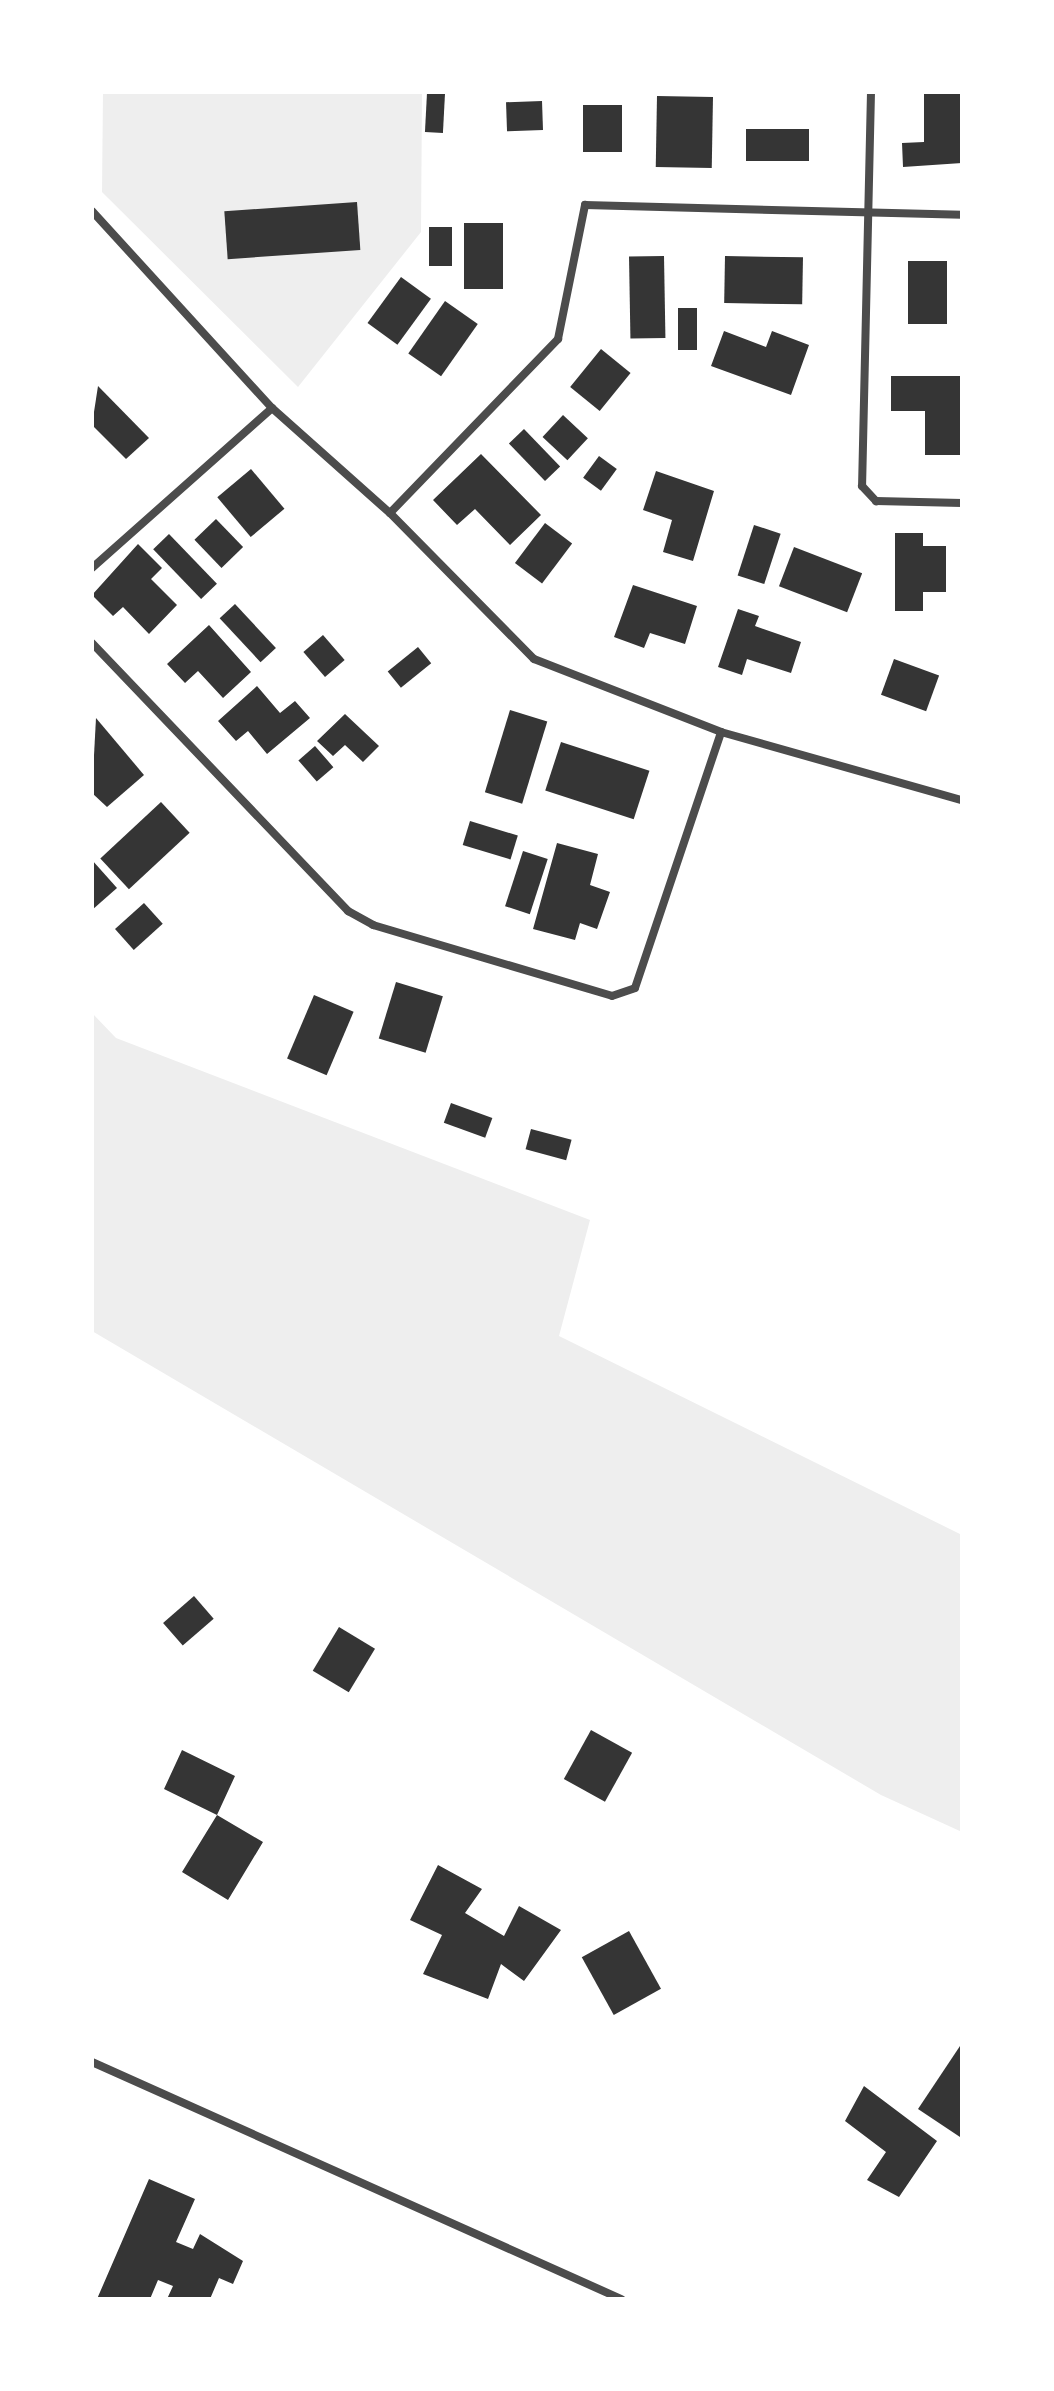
<!DOCTYPE html>
<html>
<head>
<meta charset="utf-8">
<style>
  body { margin:0 }
  #map { position:relative; width:1054px; height:2391px; overflow:hidden; background:#fff; font-family:Mulish,sans-serif }
  div>[style] { position:absolute }
  .green>* { inset:0; background:#eee }
  .building>* { inset:0; background:#353535; transform-origin:0 0 }
  .minor>* { height:8px; margin:-4px; padding:0 4px; transform-origin:4px; border-radius:4px; background:#4c4c4c }
  span { translate:-50% -50%; white-space:nowrap; text-align:center; line-height:1.15; -webkit-text-stroke:6px #fff; paint-order:stroke }
  .frame { position:absolute; inset:0; border:94px solid #fff; pointer-events:none }
</style>
</head>
<body>
<div id="map">
  <div class="green">
    <i style="clip-path:polygon(103px 92px,422px 92px,421px 232px,298px 387px,102px 192px)"></i>
    <i style="clip-path:polygon(92px 1013px,116px 1038px,590px 1220px,559px 1336px,962px 1535px,962px 1832px,881px 1795px,92px 1331px)"></i>
  </div>
  <div class="building">
    <i style="clip-path:polygon(924px 92px,962px 92px,962px 163px,903px 167px,902px 143px,924px 142px)"></i>
    <i style="left:427px;top:93px;width:18px;height:39px;rotate:3deg"></i>
    <i style="left:657px;top:96px;width:56px;height:71px;rotate:1deg"></i>
    <i style="left:542px;top:101px;width:29px;height:36px;rotate:88deg"></i>
    <i style="left:583px;top:105px;width:39px;height:47px"></i>
    <i style="left:746px;top:129px;width:63px;height:32px"></i>
    <i style="left:357px;top:202px;width:48px;height:133px;rotate:86deg"></i>
    <i style="left:464px;top:223px;width:39px;height:66px"></i>
    <i style="left:429px;top:227px;width:23px;height:39px"></i>
    <i style="left:664px;top:256px;width:82px;height:35px;rotate:89deg"></i>
    <i style="left:725px;top:256px;width:78px;height:47px;rotate:1deg"></i>
    <i style="left:908px;top:261px;width:39px;height:63px"></i>
    <i style="left:401px;top:277px;width:37px;height:57px;rotate:36deg"></i>
    <i style="left:445px;top:301px;width:40px;height:64px;rotate:35deg"></i>
    <i style="left:678px;top:308px;width:19px;height:42px"></i>
    <i style="clip-path:polygon(724px 331px,766px 347px,772px 331px,809px 345px,791px 395px,711px 366px)"></i>
    <i style="left:601px;top:349px;width:38px;height:49px;rotate:39deg"></i>
    <i style="clip-path:polygon(891px 376px,962px 376px,962px 455px,925px 455px,925px 411px,891px 411px)"></i>
    <i style="clip-path:polygon(98px 386px,149px 438px,126px 459px,92px 425px)"></i>
    <i style="left:563px;top:415px;width:34px;height:30px;rotate:43deg"></i>
    <i style="left:524px;top:429px;width:52px;height:21px;rotate:46deg"></i>
    <i style="clip-path:polygon(481px 454px,541px 515px,510px 545px,475px 509px,457px 525px,433px 500px)"></i>
    <i style="left:599px;top:456px;width:22px;height:27px;rotate:36deg"></i>
    <i style="left:251px;top:469px;width:52px;height:44px;rotate:50deg"></i>
    <i style="clip-path:polygon(656px 471px,714px 491px,693px 561px,663px 552px,672px 520px,643px 510px)"></i>
    <i style="left:216px;top:519px;width:39px;height:30px;rotate:46deg"></i>
    <i style="left:545px;top:523px;width:34px;height:50px;rotate:37deg"></i>
    <i style="left:754px;top:525px;width:28px;height:53px;rotate:18deg"></i>
    <i style="clip-path:polygon(895px 533px,923px 533px,923px 546px,946px 546px,946px 592px,923px 592px,923px 611px,895px 611px)"></i>
    <i style="left:169px;top:534px;width:69px;height:22px;rotate:46deg"></i>
    <i style="clip-path:polygon(138px 544px,162px 568px,151px 579px,177px 605px,149px 634px,123px 607px,113px 616px,92px 595px)"></i>
    <i style="left:794px;top:547px;width:73px;height:42px;rotate:21deg"></i>
    <i style="clip-path:polygon(633px 585px,697px 606px,685px 644px,650px 633px,644px 648px,614px 637px)"></i>
    <i style="left:235px;top:604px;width:60px;height:21px;rotate:47deg"></i>
    <i style="clip-path:polygon(738px 609px,759px 616px,755px 626px,801px 642px,791px 673px,747px 659px,742px 675px,718px 667px)"></i>
    <i style="clip-path:polygon(209px 625px,251px 672px,223px 698px,198px 671px,185px 683px,167px 664px)"></i>
    <i style="left:323px;top:635px;width:33px;height:26px;rotate:49deg"></i>
    <i style="left:418px;top:647px;width:21px;height:39px;rotate:51deg"></i>
    <i style="left:894px;top:659px;width:48px;height:38px;rotate:20deg"></i>
    <i style="clip-path:polygon(257px 686px,280px 713px,295px 701px,310px 718px,267px 754px,248px 731px,236px 741px,218px 721px)"></i>
    <i style="left:510px;top:710px;width:39px;height:86px;rotate:17deg"></i>
    <i style="clip-path:polygon(345px 714px,379px 746px,363px 762px,345px 745px,333px 756px,317px 741px)"></i>
    <i style="clip-path:polygon(96px 718px,144px 775px,107px 807px,92px 793px)"></i>
    <i style="left:561px;top:742px;width:93px;height:51px;rotate:18deg"></i>
    <i style="left:315px;top:746px;width:28px;height:22px;rotate:49deg"></i>
    <i style="left:161px;top:802px;width:42px;height:83px;rotate:47deg"></i>
    <i style="left:470px;top:821px;width:50px;height:25px;rotate:17deg"></i>
    <i style="clip-path:polygon(557px 843px,598px 854px,590px 885px,610px 892px,597px 929px,580px 923px,575px 940px,533px 929px)"></i>
    <i style="left:523px;top:851px;width:26px;height:58px;rotate:18deg"></i>
    <i style="clip-path:polygon(92px 860px,117px 888px,92px 910px)"></i>
    <i style="left:144px;top:903px;width:28px;height:39px;rotate:48deg"></i>
    <i style="left:396px;top:982px;width:49px;height:59px;rotate:17deg"></i>
    <i style="left:314px;top:995px;width:43px;height:69px;rotate:23deg"></i>
    <i style="left:451px;top:1103px;width:44px;height:21px;rotate:20deg"></i>
    <i style="left:531px;top:1129px;width:42px;height:21px;rotate:15deg"></i>
    <i style="left:194px;top:1596px;width:30px;height:41px;rotate:49deg"></i>
    <i style="left:339px;top:1627px;width:42px;height:51px;rotate:31deg"></i>
    <i style="left:591px;top:1730px;width:47px;height:56px;rotate:29deg"></i>
    <i style="clip-path:polygon(182px 1750px,235px 1776px,217px 1815px,263px 1842px,228px 1900px,182px 1872px,217px 1815px,164px 1789px)"></i>
    <i style="clip-path:polygon(438px 1865px,482px 1889px,465px 1913px,504px 1936px,519px 1906px,561px 1930px,524px 1981px,501px 1964px,488px 1999px,423px 1974px,442px 1935px,410px 1920px)"></i>
    <i style="left:629px;top:1931px;width:66px;height:54px;rotate:61deg"></i>
    <i style="clip-path:polygon(962px 2043px,962px 2134px,960px 2137px,918px 2109px)"></i>
    <i style="clip-path:polygon(864px 2086px,937px 2141px,899px 2197px,867px 2180px,886px 2152px,845px 2121px)"></i>
    <i style="clip-path:polygon(149px 2179px,195px 2199px,176px 2242px,193px 2249px,200px 2234px,243px 2261px,233px 2284px,219px 2278px,210px 2299px,167px 2299px,173px 2286px,158px 2280px,150px 2299px,97px 2299px)"></i>
  </div>
  <div class="minor">
    <i style="left:871px;top:92px;width:394px;rotate:91.3deg"></i>
    <i style="left:862px;top:486px;width:21px;rotate:47deg"></i>
    <i style="left:876px;top:501px;width:86px;rotate:1.3deg"></i>
    <i style="left:92px;top:211px;width:267px;rotate:47.6deg"></i>
    <i style="left:272px;top:408px;width:158px;rotate:41.7deg"></i>
    <i style="left:390px;top:513px;width:205px;rotate:45.4deg"></i>
    <i style="left:534px;top:659px;width:201px;rotate:21.3deg"></i>
    <i style="left:721px;top:732px;width:250px;rotate:15.8deg"></i>
    <i style="left:390px;top:513px;width:242px;rotate:-46deg"></i>
    <i style="left:558px;top:339px;width:137px;rotate:-78.6deg"></i>
    <i style="left:585px;top:205px;width:377px;rotate:1.5deg"></i>
    <i style="left:92px;top:568px;width:241px;rotate:-41.6deg"></i>
    <i style="left:92px;top:643px;width:371px;rotate:46.3deg"></i>
    <i style="left:348px;top:911px;width:29px;rotate:29deg"></i>
    <i style="left:373px;top:925px;width:249px;rotate:16.5deg"></i>
    <i style="left:612px;top:996px;width:24px;rotate:-19deg"></i>
    <i style="left:635px;top:988px;width:270px;rotate:-71.4deg"></i>
    <i style="left:92px;top:2062px;width:580px;rotate:24.13deg"></i>
  </div>
  <div class="frame"></div>
</div>
</body>
</html>
